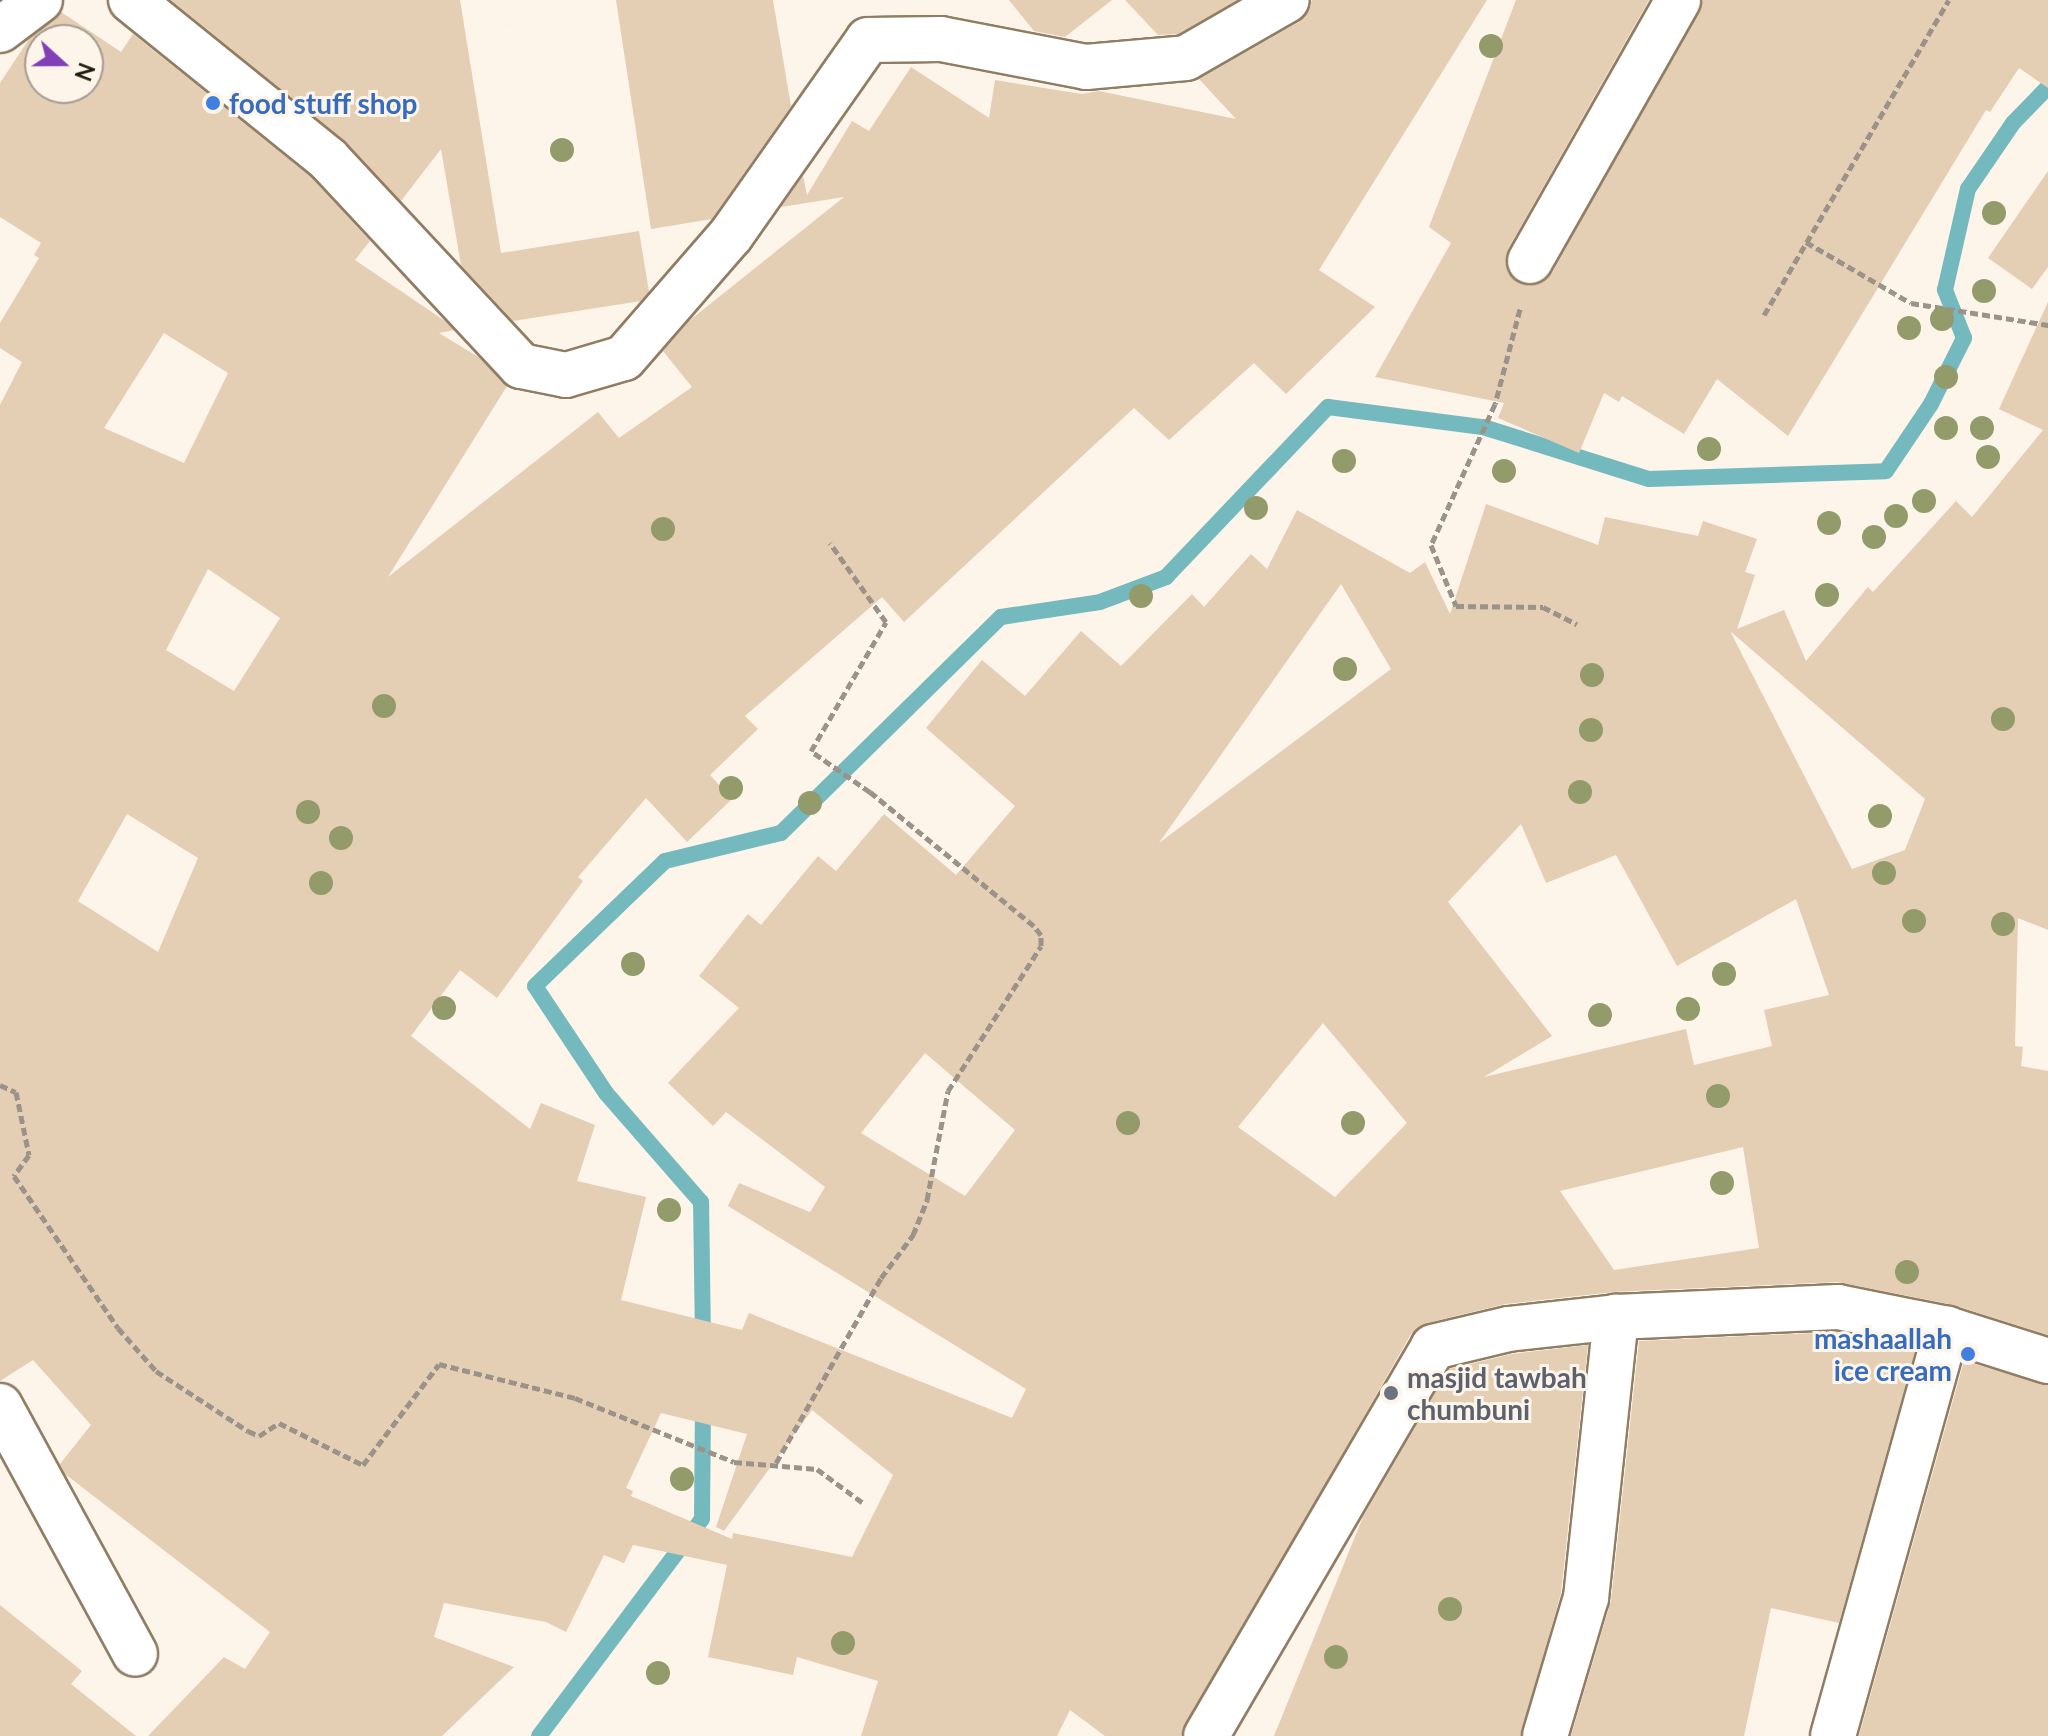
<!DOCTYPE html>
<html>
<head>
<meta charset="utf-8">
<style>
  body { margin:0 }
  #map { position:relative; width:2048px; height:1736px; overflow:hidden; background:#fdf4ea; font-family:Lato,sans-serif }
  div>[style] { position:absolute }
  .stream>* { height:16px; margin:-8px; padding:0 8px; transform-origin:8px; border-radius:8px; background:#74b9bd }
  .building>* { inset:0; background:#e4ceb4 }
  .path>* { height:5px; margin-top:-2.5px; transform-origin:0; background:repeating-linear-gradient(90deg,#9b9389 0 8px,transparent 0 12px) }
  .roads { filter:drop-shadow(2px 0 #907d64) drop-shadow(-2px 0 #907d64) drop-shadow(0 2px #907d64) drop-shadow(0 -2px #907d64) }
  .minor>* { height:44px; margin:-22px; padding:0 22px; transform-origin:22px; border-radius:22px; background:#fff }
  .trees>* { width:24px; height:24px; margin:-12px; border-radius:50%; background:#939b6b }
  .dots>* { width:22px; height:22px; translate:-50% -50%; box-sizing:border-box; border:4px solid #fdf4ea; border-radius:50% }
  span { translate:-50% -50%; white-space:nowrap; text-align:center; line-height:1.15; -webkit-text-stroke:6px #fdf4ea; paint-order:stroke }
  .shop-label { font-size:28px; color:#366cbe; font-weight:700 }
  .left { translate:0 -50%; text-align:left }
  .right { translate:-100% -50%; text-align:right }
  .worship-label { font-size:28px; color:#5b616d; font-weight:700 }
  .north { position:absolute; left:24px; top:24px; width:80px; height:80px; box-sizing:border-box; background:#fdf4ea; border:2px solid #a49c92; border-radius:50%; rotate:111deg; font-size:22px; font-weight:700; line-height:32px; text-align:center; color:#1f180e }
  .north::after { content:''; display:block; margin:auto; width:28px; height:36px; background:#8140b5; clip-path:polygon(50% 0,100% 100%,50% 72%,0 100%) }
</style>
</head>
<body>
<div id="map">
  <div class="stream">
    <i style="left:703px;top:1341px;width:139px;rotate:-90.8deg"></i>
    <i style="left:701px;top:1202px;width:145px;rotate:-131.1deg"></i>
    <i style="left:606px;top:1093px;width:128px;rotate:-123.6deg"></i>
    <i style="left:535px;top:986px;width:180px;rotate:-43.9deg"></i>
    <i style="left:665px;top:861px;width:119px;rotate:-13.6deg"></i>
    <i style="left:781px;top:833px;width:308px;rotate:-44.5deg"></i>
    <i style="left:1001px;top:617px;width:100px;rotate:-8.6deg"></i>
    <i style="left:1100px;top:602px;width:71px;rotate:-20.7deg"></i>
    <i style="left:1166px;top:577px;width:235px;rotate:-46.4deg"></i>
    <i style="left:1328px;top:407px;width:156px;rotate:7.4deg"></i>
    <i style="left:1483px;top:427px;width:174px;rotate:17.4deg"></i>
    <i style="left:1649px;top:479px;width:237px;rotate:-1.9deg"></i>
    <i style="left:1886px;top:471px;width:81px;rotate:-56.1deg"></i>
    <i style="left:1931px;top:404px;width:74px;rotate:-63.4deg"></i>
    <i style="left:1964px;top:338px;width:52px;rotate:-111.6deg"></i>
    <i style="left:1945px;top:290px;width:104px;rotate:-77.2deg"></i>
    <i style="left:1968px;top:189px;width:80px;rotate:-55.7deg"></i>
    <i style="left:2013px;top:123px;width:50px;rotate:-45.8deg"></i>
    <i style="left:539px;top:1736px;width:271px;rotate:-53.1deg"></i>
    <i style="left:702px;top:1519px;width:115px;rotate:-89.5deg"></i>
  </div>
  <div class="building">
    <i style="clip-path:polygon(171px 0,460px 0,501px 253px,639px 231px,649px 292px,641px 301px,513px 321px,461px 265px,441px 149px,401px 201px,344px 140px)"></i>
    <i style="clip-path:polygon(616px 0,773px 0,791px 106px,712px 219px,651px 229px)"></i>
    <i style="clip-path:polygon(1009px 0,1112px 0,1065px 37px,1034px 31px)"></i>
    <i style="clip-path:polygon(1125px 0,1237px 0,1178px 34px,1158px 35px)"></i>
    <i style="clip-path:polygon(evenodd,1312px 0,1487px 0,1319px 270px,1375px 307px,1286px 394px,1254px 363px,1169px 440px,1134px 408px,904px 622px,882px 597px,745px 716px,758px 729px,710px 775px,732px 799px,687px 842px,646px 798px,578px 877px,583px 881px,497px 998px,460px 970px,411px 1036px,530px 1129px,541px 1103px,595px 1125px,577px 1181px,646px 1197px,621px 1300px,742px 1330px,749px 1313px,1012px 1418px,1026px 1389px,728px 1206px,739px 1183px,810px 1212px,825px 1187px,726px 1112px,713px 1126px,668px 1083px,739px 1008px,699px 976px,748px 914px,761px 925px,818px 856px,836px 871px,884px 814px,956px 875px,1015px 806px,926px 728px,982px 660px,1025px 696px,1081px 631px,1121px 666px,1192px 594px,1204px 607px,1251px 554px,1267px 569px,1297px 510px,1410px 573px,1425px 562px,1450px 614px,1486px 504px,1598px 545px,1605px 517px,1698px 536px,1703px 521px,1757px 539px,1745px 572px,1755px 575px,1737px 629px,1784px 610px,1806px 661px,1868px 587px,1873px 592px,1956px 501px,1972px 517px,2043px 430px,1999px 409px,2048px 302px,2048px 930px,2018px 918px,2015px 1046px,2023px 1047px,2021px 1066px,2048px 1071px,2048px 1335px,1954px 1305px,1837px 1282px,1613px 1292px,1505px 1304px,1427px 1323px,1411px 1334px,1181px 1736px,1105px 1736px,1070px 1710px,1057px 1736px,861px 1736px,878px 1681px,797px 1657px,793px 1675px,708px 1657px,727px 1565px,633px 1545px,624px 1563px,604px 1555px,566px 1632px,546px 1622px,444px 1603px,434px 1637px,514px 1667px,442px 1736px,148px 1736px,224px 1657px,245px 1669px,270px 1632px,65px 1474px,60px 1464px,91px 1425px,33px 1360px,0 1381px,0 405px,22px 362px,0 348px,0 323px,39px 258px,34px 255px,41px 243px,0 217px,0 83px,29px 39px,61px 12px,121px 52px,133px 34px,311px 177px,370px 241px,355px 260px,445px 321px,454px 330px,439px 333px,480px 358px,507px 386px,388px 577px,598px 412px,619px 438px,692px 387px,663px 351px,690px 320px,844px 197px,781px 207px,803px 176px,807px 195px,852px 121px,869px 131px,911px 67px,989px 118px,995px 80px,1082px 94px,1099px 91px,1236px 119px,1199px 79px,1299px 22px,1312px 0,40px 40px,88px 40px,88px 88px,40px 88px,40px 40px,1312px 0,164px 333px,228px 373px,184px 463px,104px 428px,164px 333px,1312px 0,208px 569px,280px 618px,234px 691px,166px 650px,208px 569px,1312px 0,1341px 584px,1391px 669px,1159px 843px,1341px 584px,1312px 0,1730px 631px,1925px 799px,1905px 850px,1852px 869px,1730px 631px,1312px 0,127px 814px,198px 858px,158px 952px,78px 901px,127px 814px,1312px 0,1521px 824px,1546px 883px,1616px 855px,1677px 966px,1796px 899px,1829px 995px,1764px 1010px,1772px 1046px,1694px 1065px,1686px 1029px,1484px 1077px,1552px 1036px,1448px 902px,1521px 824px,1312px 0,1323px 1023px,1407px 1123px,1335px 1197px,1238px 1127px,1323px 1023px,1312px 0,925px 1053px,1015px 1130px,965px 1196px,861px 1133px,925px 1053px,1312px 0,1743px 1147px,1759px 1248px,1614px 1270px,1560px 1191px,1743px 1147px,1312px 0,812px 1410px,893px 1475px,852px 1557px,733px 1533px,732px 1539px,631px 1496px,633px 1491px,626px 1488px,661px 1413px,747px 1434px,716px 1527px,724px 1531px,812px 1410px)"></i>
    <i style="clip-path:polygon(1516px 0,1649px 0,1508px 249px,1508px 273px,1529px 286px,1552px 273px,1703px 0,2048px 0,2048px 88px,2019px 68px,1990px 112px,1986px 110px,1788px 436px,1717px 379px,1684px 434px,1622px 396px,1619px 402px,1604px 393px,1579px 453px,1498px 418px,1504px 403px,1375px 377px,1451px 243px,1429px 227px)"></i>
    <i style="clip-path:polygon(2048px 171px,2048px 267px,2032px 289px,1988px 258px)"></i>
    <i style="clip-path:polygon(1836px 1332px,1916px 1348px,1839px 1623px,1771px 1608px,1744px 1736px,1571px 1736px,1611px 1601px,1639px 1341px)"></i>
    <i style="clip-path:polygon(1588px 1345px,1561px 1593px,1521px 1736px,1274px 1736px,1363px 1517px,1449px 1369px,1512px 1354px)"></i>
    <i style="clip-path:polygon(1964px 1361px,2048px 1385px,2048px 1736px,1859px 1736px)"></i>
    <i style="clip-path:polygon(0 1605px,82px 1671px,71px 1684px,136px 1736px,0 1736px)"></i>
  </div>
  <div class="path">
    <i style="left:1806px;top:242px;width:121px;rotate:30.2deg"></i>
    <i style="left:1911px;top:303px;width:139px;rotate:9.1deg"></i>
    <i style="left:1520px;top:309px;width:98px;rotate:104.7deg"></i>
    <i style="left:1495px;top:404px;width:155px;rotate:114.4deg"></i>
    <i style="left:1431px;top:545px;width:66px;rotate:67.7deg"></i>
    <i style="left:1456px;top:606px;width:87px;rotate:0.7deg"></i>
    <i style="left:1543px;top:607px;width:38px;rotate:27deg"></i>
    <i style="left:1764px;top:315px;width:365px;rotate:-59.6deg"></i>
    <i style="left:0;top:1085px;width:17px;rotate:24deg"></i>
    <i style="left:16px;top:1092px;width:64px;rotate:78.3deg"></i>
    <i style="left:29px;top:1155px;width:26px;rotate:126deg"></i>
    <i style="left:14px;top:1176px;width:184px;rotate:55.6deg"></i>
    <i style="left:118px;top:1328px;width:57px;rotate:48.5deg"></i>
    <i style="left:156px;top:1371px;width:110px;rotate:33.1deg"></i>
    <i style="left:248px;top:1431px;width:12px;rotate:24deg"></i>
    <i style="left:259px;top:1436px;width:24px;rotate:-33deg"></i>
    <i style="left:279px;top:1423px;width:94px;rotate:26.6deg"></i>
    <i style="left:363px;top:1465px;width:126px;rotate:-53deg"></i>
    <i style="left:439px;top:1364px;width:140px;rotate:14deg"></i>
    <i style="left:575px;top:1398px;width:171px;rotate:21.9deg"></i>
    <i style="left:734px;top:1462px;width:83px;rotate:4.8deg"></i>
    <i style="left:817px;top:1469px;width:56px;rotate:36.3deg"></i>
    <i style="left:776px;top:1463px;width:213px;rotate:-60.4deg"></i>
    <i style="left:881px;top:1278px;width:54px;rotate:-53.3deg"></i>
    <i style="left:913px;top:1235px;width:38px;rotate:-68deg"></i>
    <i style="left:927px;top:1200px;width:111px;rotate:-79.1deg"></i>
    <i style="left:948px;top:1091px;width:172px;rotate:-57.3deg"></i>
    <i style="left:1041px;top:946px;width:11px;rotate:-90deg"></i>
    <i style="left:1041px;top:935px;width:11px;rotate:-128deg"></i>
    <i style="left:1034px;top:926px;width:212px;rotate:-140.7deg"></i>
    <i style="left:870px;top:792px;width:72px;rotate:-145.2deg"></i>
    <i style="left:811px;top:751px;width:149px;rotate:-59.8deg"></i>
    <i style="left:886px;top:622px;width:97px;rotate:-125.3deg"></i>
  </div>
  <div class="roads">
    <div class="minor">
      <i style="left:131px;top:0;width:253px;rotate:38.9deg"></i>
      <i style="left:328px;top:159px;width:283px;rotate:47deg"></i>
      <i style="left:521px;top:366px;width:46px;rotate:11.3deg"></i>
      <i style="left:566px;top:375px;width:60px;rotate:-16.3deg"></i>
      <i style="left:624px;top:358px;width:163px;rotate:-49deg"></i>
      <i style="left:731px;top:235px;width:238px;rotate:-54.9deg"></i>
      <i style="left:868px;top:40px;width:73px;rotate:-0.8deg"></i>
      <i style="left:941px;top:39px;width:148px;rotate:10.9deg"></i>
      <i style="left:1086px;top:67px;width:100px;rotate:-5.1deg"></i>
      <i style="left:1186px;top:58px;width:116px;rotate:-29.9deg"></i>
      <i style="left:0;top:30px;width:50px;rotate:-36.9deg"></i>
      <i style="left:1530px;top:261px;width:300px;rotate:-60.4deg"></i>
      <i style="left:0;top:1406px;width:282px;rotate:61.4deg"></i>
      <i style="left:1206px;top:1736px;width:450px;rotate:-59.7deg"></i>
      <i style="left:1433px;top:1347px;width:77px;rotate:-13.5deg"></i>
      <i style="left:1508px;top:1329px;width:109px;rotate:-6.3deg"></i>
      <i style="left:1616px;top:1317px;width:222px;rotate:-2.6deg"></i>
      <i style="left:1838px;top:1307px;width:111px;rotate:11.4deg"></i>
      <i style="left:1947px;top:1329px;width:106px;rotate:17.6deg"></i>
      <i style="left:1545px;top:1736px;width:144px;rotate:-73.5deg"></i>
      <i style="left:1586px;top:1598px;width:283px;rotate:-83.9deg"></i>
      <i style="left:1833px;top:1736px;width:423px;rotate:-74.4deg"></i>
    </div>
  </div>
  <div class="trees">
    <i style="left:1491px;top:46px"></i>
    <i style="left:562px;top:150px"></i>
    <i style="left:1994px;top:213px"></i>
    <i style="left:1984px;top:291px"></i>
    <i style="left:1942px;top:319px"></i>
    <i style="left:1909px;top:328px"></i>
    <i style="left:1946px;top:377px"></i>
    <i style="left:1946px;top:428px"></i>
    <i style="left:1982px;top:428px"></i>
    <i style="left:1709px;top:449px"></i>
    <i style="left:1988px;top:457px"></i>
    <i style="left:1344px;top:461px"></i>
    <i style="left:1504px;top:471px"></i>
    <i style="left:1924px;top:501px"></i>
    <i style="left:1256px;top:508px"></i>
    <i style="left:1896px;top:516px"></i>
    <i style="left:1829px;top:523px"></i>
    <i style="left:663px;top:529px"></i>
    <i style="left:1874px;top:537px"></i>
    <i style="left:1827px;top:595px"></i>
    <i style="left:1141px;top:596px"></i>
    <i style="left:1345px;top:669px"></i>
    <i style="left:1592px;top:675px"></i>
    <i style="left:384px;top:706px"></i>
    <i style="left:2003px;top:719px"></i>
    <i style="left:1591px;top:730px"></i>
    <i style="left:731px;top:788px"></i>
    <i style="left:1580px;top:792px"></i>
    <i style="left:810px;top:803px"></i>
    <i style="left:308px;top:812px"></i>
    <i style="left:1880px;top:816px"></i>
    <i style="left:341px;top:838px"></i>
    <i style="left:1884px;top:873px"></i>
    <i style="left:321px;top:883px"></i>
    <i style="left:1914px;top:921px"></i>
    <i style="left:2003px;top:924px"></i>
    <i style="left:633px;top:964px"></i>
    <i style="left:1724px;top:974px"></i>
    <i style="left:444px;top:1008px"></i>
    <i style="left:1688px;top:1009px"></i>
    <i style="left:1600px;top:1015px"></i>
    <i style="left:1718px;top:1096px"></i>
    <i style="left:1128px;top:1123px"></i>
    <i style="left:1353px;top:1123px"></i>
    <i style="left:1722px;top:1183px"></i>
    <i style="left:669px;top:1210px"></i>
    <i style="left:1907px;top:1272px"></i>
    <i style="left:682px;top:1479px"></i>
    <i style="left:1450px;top:1609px"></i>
    <i style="left:843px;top:1643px"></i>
    <i style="left:1336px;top:1657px"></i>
    <i style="left:658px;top:1673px"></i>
  </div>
  <div class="dots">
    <i style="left:213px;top:103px;background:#3f7fe0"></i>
    <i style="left:1968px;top:1354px;background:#3f7fe0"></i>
    <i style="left:1391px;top:1393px;background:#6b7280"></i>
  </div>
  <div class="shop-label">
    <span class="left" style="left:229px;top:103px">food stuff shop</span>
    <span class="right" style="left:1952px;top:1354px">mashaallah<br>ice cream</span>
  </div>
  <div class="worship-label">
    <span class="left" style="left:1407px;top:1393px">masjid tawbah<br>chumbuni</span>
  </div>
  <div class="north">N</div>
</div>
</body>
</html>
